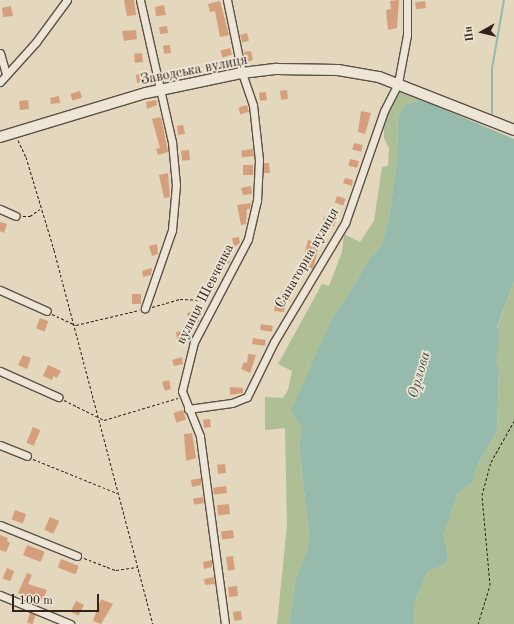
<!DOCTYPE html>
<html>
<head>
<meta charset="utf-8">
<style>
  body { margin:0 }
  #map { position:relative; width:514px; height:624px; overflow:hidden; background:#e3d7be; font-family:"Old Standard TT",serif }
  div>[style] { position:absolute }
  .green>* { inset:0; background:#aebf96 }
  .water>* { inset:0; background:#96baab }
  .stream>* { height:1.5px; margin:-0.75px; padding:0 0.75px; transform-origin:0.75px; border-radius:0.75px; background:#96baab }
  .building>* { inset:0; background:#d59f7c; transform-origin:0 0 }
  .path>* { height:1px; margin-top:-0.5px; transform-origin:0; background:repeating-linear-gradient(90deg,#30231e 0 3px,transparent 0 5px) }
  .roads { filter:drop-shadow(1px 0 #5d5046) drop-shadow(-1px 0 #5d5046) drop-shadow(0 1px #5d5046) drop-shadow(0 -1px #5d5046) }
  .street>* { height:7px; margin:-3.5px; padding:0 3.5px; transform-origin:3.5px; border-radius:3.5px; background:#ede5d5 }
  .secondary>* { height:10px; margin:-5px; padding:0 5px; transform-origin:5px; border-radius:5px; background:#ede5d5 }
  span { translate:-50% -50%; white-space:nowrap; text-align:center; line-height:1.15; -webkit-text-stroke:3.5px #ede5d5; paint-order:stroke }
  .street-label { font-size:14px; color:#30231e }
  .water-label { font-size:15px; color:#4f5048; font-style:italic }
  .north { position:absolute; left:462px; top:12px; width:40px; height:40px; -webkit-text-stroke:3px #ede5d5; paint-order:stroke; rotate:262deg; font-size:11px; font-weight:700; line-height:16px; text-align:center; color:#30231e }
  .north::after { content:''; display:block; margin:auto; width:14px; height:18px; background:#30231e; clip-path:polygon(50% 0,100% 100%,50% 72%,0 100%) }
  .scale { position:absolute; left:12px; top:594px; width:87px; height:18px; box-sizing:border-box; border:2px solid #30231e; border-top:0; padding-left:5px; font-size:12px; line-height:14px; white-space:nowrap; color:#30231e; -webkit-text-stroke:3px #ede5d5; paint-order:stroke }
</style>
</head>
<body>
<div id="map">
  <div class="green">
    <i style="clip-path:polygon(397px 90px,422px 100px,404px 105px,398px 118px,397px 158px,390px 212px,382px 245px,371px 257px,330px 323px,299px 446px,309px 534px,307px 551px,296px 579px,289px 624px,277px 624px,287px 525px,285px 428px,265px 430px,265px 397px,283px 398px,288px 390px,292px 371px,278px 364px,322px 284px,329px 286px,342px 252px,344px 234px,360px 242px,374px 221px,382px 167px,388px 166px,389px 148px,384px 138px,384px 124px,392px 96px)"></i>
    <i style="clip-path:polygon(514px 281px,514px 624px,414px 624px,415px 600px,428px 572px,447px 563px,448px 554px,444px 535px,457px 494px,473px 482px,477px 466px,497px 431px,499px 369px,495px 362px,497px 329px)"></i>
  </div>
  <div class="water">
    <i style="clip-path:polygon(422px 100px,514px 139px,514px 281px,497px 328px,500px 332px,496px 362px,499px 369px,497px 431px,477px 466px,473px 482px,457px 494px,444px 535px,448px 554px,447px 563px,428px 572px,415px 600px,414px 624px,289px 624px,296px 579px,307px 551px,309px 534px,299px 446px,303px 427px,291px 411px,330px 323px,371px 257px,382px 245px,390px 212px,397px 158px,398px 118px,404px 105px)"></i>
  </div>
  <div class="stream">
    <i style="left:492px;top:116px;width:47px;rotate:-90deg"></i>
    <i style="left:492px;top:69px;width:70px;rotate:-80.1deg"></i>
  </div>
  <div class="building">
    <i style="clip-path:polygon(124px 0,134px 0,136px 15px,127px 16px)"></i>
    <i style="clip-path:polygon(399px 0,397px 28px,388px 30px,386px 10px,391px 9px,390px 1px)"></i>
    <i style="clip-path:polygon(220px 1px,229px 35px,220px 37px,215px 11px,210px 12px,208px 4px)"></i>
    <i style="left:425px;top:1px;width:7px;height:10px;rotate:82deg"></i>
    <i style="clip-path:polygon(164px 5px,166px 15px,156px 16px,155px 7px)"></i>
    <i style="clip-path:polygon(11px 6px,13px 16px,3px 17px,2px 8px)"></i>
    <i style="left:167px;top:26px;width:7px;height:8px;rotate:82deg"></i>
    <i style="clip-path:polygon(136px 30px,137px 39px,124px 41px,122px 31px)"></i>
    <i style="left:247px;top:33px;width:8px;height:7px;rotate:76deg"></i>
    <i style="left:170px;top:45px;width:8px;height:7px;rotate:83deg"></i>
    <i style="left:230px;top:48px;width:7px;height:10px;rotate:74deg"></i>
    <i style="clip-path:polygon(251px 51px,253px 60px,247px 62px,244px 52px)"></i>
    <i style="left:142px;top:53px;width:9px;height:8px;rotate:84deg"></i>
    <i style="clip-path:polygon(146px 72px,148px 80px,137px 83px,136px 75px)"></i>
    <i style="left:287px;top:90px;width:9px;height:7px;rotate:84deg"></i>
    <i style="left:80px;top:91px;width:7px;height:10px;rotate:74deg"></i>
    <i style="left:266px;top:92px;width:8px;height:7px;rotate:83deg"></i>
    <i style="clip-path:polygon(59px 96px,60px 103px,51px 104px,50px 98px)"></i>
    <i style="left:28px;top:100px;width:9px;height:9px;rotate:84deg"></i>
    <i style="clip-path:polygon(156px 100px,157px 105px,147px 109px,146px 102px)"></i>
    <i style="left:247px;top:105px;width:7px;height:9px;rotate:74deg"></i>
    <i style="clip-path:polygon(361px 111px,371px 113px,365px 134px,358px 132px)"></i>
    <i style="clip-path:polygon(161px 117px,168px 152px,158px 155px,156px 149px,160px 148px,152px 119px)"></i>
    <i style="clip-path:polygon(183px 125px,185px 134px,178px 135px,177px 126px)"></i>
    <i style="left:354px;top:143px;width:9px;height:7px;rotate:13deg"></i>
    <i style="left:253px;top:149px;width:7px;height:12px;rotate:82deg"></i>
    <i style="left:189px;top:150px;width:10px;height:8px;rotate:84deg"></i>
    <i style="left:350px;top:159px;width:9px;height:7px;rotate:13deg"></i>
    <i style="clip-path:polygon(264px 163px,269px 163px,270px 173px,264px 173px)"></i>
    <i style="left:253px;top:165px;width:10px;height:10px;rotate:90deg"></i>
    <i style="clip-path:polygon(168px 173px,170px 197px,164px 198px,159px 175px)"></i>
    <i style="clip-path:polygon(345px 178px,353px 180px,352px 186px,343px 183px)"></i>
    <i style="clip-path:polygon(251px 186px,252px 194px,243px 195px,241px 188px)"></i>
    <i style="left:337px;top:196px;width:9px;height:7px;rotate:18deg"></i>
    <i style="clip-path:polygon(251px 203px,250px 209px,247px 209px,246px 224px,241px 225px,237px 205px)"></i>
    <i style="left:324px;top:217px;width:12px;height:7px;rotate:14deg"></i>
    <i style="clip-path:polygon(0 222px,7px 224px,4px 233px,0 231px)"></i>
    <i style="clip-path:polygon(239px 237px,240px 243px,234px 247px,232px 238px)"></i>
    <i style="left:308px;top:240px;width:12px;height:27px;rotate:14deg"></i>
    <i style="clip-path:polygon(157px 244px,158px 254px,152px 256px,149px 246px)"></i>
    <i style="left:228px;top:254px;width:9px;height:9px;rotate:77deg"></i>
    <i style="clip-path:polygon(152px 268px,151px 275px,143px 277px,142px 271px)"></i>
    <i style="clip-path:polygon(282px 291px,291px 293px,290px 301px,286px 300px,284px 312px,274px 311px,275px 304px,279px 304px)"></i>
    <i style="left:141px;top:294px;width:10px;height:9px;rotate:90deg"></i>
    <i style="clip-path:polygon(198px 310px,199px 322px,190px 324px,187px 313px)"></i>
    <i style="left:40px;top:318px;width:9px;height:11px;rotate:21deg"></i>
    <i style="left:261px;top:324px;width:12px;height:6px;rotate:9deg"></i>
    <i style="left:185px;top:331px;width:8px;height:9px;rotate:83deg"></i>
    <i style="left:253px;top:338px;width:13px;height:6px;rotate:9deg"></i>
    <i style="clip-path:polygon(248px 354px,256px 355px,250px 373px,241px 369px,244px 362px,247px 363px)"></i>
    <i style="clip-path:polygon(23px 355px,31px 358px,27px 369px,18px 365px)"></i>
    <i style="clip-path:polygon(182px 357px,183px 364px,174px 366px,172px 360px)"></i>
    <i style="clip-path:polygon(48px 365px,61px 371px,57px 378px,53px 376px,52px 380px,43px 376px)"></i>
    <i style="clip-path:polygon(169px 380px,171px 389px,165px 391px,162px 382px)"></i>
    <i style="clip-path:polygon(230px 387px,243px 388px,243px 393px,230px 395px)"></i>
    <i style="left:183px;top:410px;width:10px;height:10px;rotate:73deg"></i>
    <i style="left:210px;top:419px;width:8px;height:7px;rotate:83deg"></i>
    <i style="left:33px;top:427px;width:8px;height:17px;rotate:23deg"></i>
    <i style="clip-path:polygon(192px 433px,196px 458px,186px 461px,184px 434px)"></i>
    <i style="left:225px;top:464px;width:9px;height:8px;rotate:84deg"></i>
    <i style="clip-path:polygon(201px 478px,201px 485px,192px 487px,191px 480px)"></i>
    <i style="left:226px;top:486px;width:7px;height:13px;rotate:82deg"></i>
    <i style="left:203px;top:497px;width:6px;height:10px;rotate:81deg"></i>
    <i style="left:229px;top:504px;width:10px;height:12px;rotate:84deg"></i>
    <i style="left:15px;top:510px;width:12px;height:10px;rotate:20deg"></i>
    <i style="left:50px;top:517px;width:10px;height:14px;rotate:24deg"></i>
    <i style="left:233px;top:530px;width:8px;height:12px;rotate:83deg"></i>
    <i style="clip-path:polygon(0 535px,8px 538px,7px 541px,10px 543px,6px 552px,0 550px)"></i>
    <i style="left:27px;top:545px;width:19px;height:11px;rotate:21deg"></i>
    <i style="left:233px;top:556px;width:14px;height:7px;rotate:82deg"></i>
    <i style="left:61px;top:559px;width:19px;height:9px;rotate:21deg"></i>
    <i style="clip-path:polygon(212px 560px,212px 567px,204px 569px,203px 562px)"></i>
    <i style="left:7px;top:568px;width:8px;height:11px;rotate:23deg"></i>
    <i style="clip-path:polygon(27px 573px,32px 575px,28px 584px,47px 590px,43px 600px,28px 594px,27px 597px,18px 593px)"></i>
    <i style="clip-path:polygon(214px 577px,215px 584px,205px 585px,204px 579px)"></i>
    <i style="left:237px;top:586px;width:10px;height:9px;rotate:84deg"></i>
    <i style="clip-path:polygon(101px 599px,113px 604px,101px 624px,93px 621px)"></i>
    <i style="left:76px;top:601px;width:9px;height:12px;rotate:27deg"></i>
    <i style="left:241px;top:611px;width:9px;height:8px;rotate:84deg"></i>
    <i style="left:30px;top:613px;width:6px;height:10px;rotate:18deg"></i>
  </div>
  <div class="path">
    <i style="left:18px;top:140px;width:19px;rotate:65deg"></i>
    <i style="left:26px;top:157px;width:97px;rotate:73.2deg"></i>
    <i style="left:54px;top:250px;width:387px;rotate:75.2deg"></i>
    <i style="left:23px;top:216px;width:7px"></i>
    <i style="left:30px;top:216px;width:12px;rotate:-35deg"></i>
    <i style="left:152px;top:307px;width:29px;rotate:-16deg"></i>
    <i style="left:180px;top:299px;width:29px;rotate:2deg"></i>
    <i style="left:52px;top:314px;width:26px;rotate:25deg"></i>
    <i style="left:76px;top:325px;width:65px;rotate:-13.4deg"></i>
    <i style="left:64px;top:400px;width:45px;rotate:26.6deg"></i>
    <i style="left:104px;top:420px;width:77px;rotate:-16.6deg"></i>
    <i style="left:33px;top:459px;width:91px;rotate:22deg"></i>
    <i style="left:84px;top:558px;width:34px;rotate:21deg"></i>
    <i style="left:116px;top:570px;width:21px;rotate:-8deg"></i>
    <i style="left:478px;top:624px;width:41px;rotate:-72.9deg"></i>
    <i style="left:490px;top:585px;width:90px;rotate:-95.1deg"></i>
    <i style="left:482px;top:495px;width:34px;rotate:-75deg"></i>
    <i style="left:491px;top:462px;width:47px;rotate:-60.7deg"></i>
  </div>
  <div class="roads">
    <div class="street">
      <i style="left:140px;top:0;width:146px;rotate:77.3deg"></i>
      <i style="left:172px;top:142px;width:43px;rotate:84.7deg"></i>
      <i style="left:176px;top:185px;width:45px;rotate:95.1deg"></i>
      <i style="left:172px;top:230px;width:83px;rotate:109.1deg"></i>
      <i style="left:0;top:53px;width:22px;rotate:74deg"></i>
      <i style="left:0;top:82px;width:54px;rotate:-48deg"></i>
      <i style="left:36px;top:42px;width:52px;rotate:-53.6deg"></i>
      <i style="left:0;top:209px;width:17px;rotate:24deg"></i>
      <i style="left:0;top:290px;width:51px;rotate:24.1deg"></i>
      <i style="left:0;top:371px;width:64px;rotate:24.1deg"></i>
      <i style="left:188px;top:409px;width:44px;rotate:-7.8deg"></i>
      <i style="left:232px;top:403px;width:16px;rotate:-22deg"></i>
      <i style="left:247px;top:397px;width:61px;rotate:-63.9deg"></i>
      <i style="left:274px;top:342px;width:139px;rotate:-59.2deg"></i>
      <i style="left:345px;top:223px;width:119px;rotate:-70.8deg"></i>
      <i style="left:384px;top:111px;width:31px;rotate:-63deg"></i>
      <i style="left:398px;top:83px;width:49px;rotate:-79.4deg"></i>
      <i style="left:407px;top:35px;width:35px;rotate:-90deg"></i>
      <i style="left:0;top:445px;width:29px;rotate:22deg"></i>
      <i style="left:0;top:525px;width:83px;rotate:21.9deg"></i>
      <i style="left:0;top:595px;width:76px;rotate:22.5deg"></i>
      <i style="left:225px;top:624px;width:190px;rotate:-97.6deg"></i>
      <i style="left:200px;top:436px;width:48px;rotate:-111.8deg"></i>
      <i style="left:182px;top:391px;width:50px;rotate:-76.2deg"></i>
      <i style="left:194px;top:342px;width:116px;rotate:-62.3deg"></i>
      <i style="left:248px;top:239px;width:39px;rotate:-77deg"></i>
      <i style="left:257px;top:201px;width:41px;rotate:-87.2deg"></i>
      <i style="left:259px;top:160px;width:55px;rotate:-96.2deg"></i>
      <i style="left:253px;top:105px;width:34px;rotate:-109deg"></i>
      <i style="left:242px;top:73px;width:75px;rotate:-101.6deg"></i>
    </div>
    <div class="secondary">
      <i style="left:0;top:137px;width:152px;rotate:-16.8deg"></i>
      <i style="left:146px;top:93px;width:98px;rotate:-11.8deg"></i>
      <i style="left:242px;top:73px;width:35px;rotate:-7deg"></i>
      <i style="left:277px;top:69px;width:61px;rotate:0.9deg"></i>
      <i style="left:338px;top:70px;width:42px;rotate:9.7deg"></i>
      <i style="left:379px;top:77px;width:145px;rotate:21.4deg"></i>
    </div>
  </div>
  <div class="street-label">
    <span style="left:194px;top:70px;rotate:-11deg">Заводська вулиця</span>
    <span style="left:307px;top:258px;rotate:-60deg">Санаторна вулиця</span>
    <span style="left:205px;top:294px;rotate:-63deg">вулиця Шевченка</span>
  </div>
  <div class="water-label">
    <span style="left:420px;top:375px;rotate:-74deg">Орлова</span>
  </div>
  <div class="north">Пн</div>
  <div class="scale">100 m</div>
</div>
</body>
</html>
